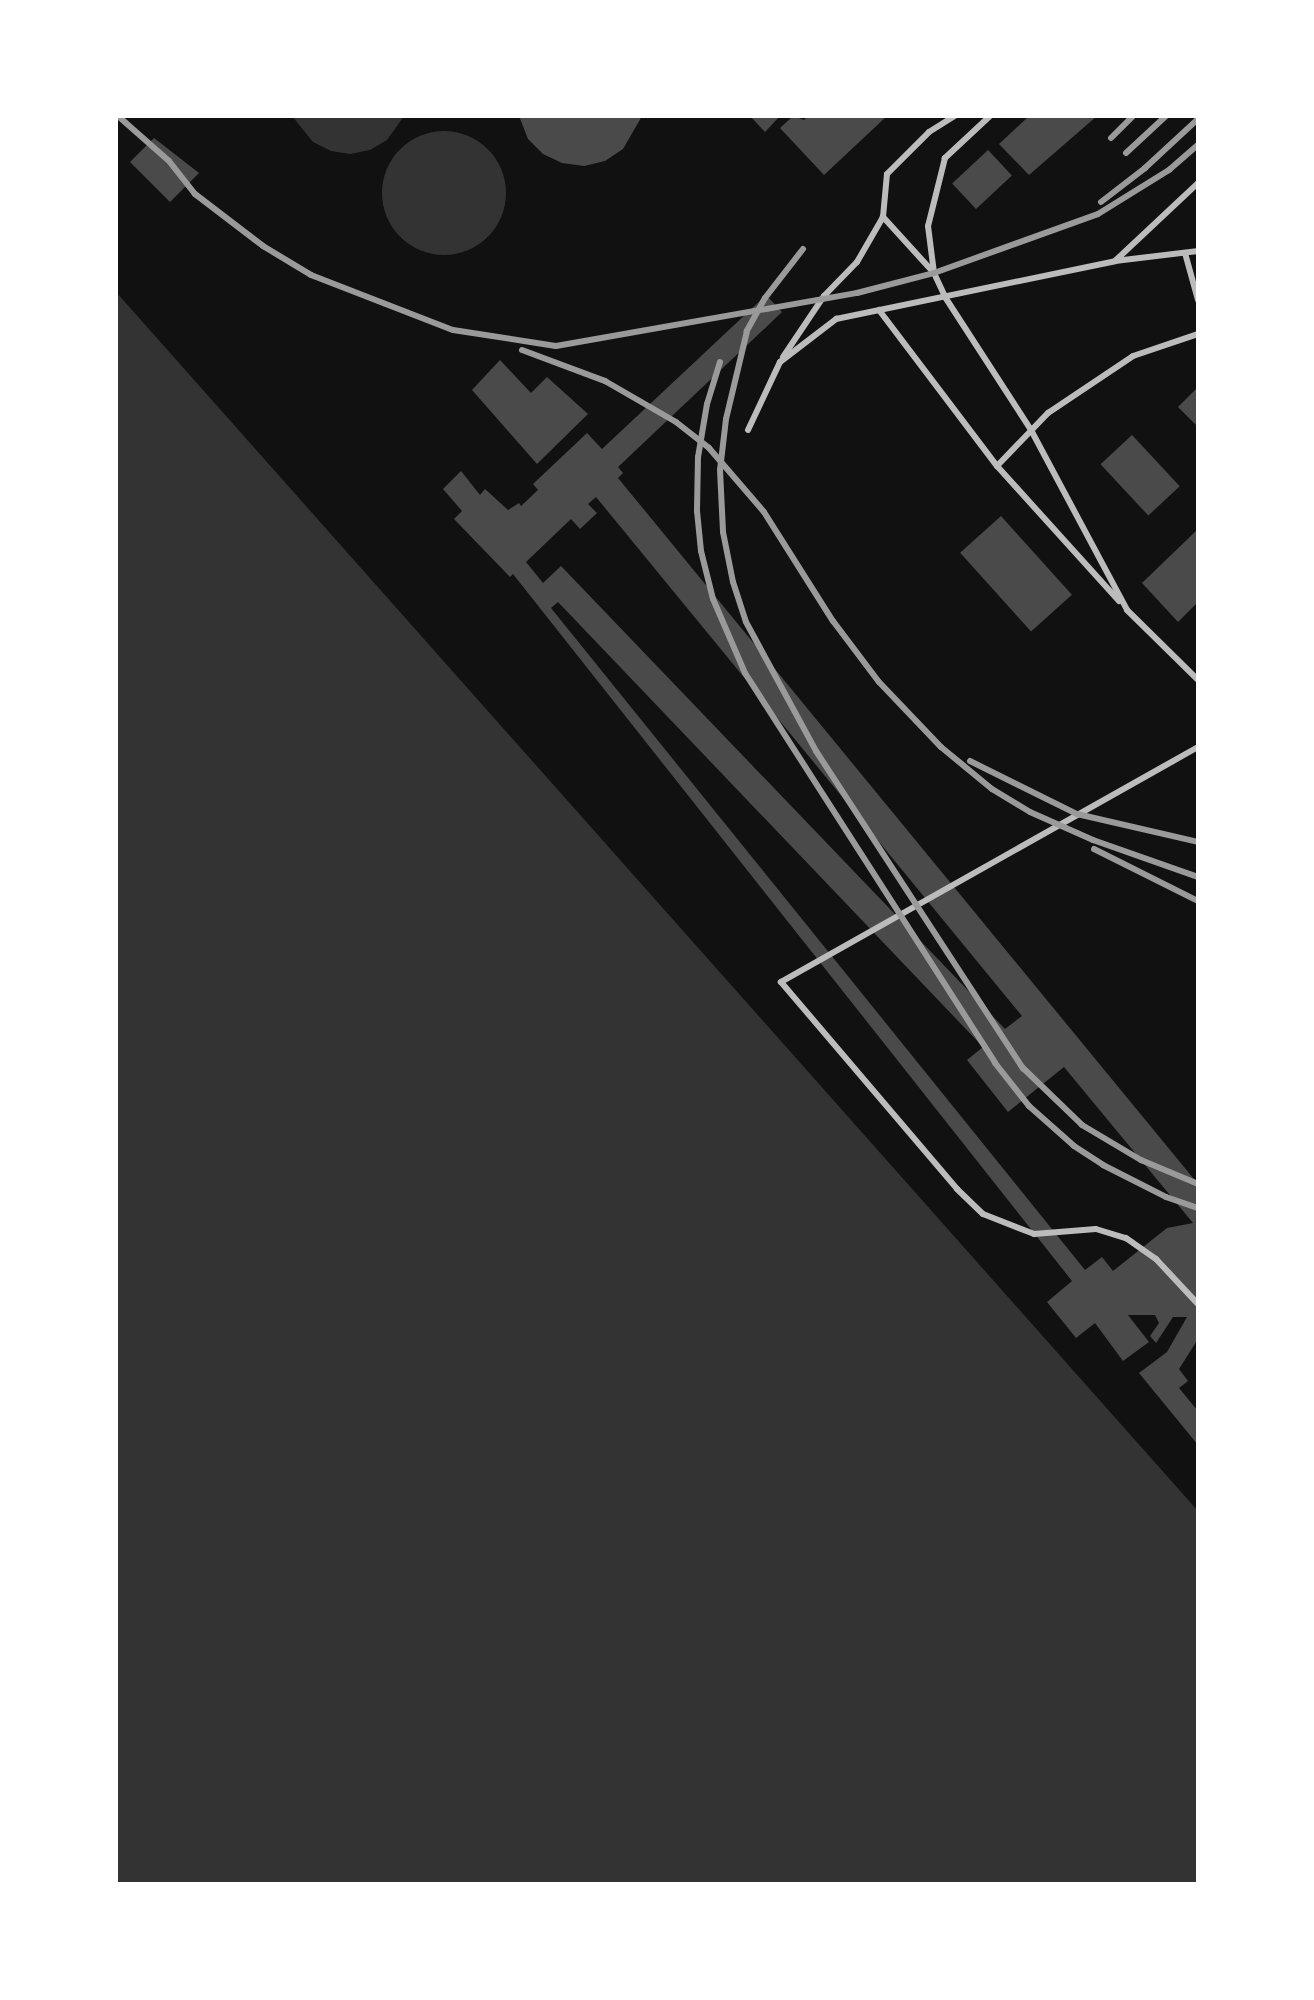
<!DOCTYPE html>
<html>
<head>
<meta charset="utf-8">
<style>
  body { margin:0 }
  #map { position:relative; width:1314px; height:2000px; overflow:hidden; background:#111; font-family:"DejaVu Sans",sans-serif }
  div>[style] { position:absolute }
  .water>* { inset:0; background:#333 }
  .round { border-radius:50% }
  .building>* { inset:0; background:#4a4a4a; transform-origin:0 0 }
  .service>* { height:6px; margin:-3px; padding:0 3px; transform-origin:3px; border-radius:3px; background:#bcbcbc }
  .rail>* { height:6px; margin:-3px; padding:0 3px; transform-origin:3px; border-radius:3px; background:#9a9a9a }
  span { translate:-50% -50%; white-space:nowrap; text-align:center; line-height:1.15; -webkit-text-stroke:8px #fff; paint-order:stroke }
  .frame { position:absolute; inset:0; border:118px solid #fff; pointer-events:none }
</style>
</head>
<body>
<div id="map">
  <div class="water">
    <i style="clip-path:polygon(292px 116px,404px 116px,387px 140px,370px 150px,350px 154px,331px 151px,313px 142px)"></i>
    <i class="round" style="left:382px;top:131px;width:124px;height:124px"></i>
    <i style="clip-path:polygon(116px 292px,1198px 1511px,1198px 1884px,116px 1884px)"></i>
  </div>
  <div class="building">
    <i style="clip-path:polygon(519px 116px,642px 116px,623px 149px,605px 161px,584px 166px,562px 163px,543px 154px,528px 139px)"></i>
    <i style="clip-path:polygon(750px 116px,780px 116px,765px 132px)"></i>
    <i style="clip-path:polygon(793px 116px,804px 120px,808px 116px,887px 116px,824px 175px,780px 128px)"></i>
    <i style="clip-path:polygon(1029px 116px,1097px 116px,1029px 175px,999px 144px)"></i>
    <i style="clip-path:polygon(154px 138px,199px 173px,170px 202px,130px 162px)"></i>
    <i style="left:988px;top:150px;width:35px;height:49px;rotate:47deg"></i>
    <i style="clip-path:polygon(evenodd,766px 295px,782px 312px,618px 467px,623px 473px,618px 478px,1198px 1184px,1198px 1339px,1179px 1369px,1188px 1381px,1179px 1388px,1198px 1411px,1198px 1445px,1139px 1373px,1167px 1352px,1187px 1317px,1173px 1317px,1156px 1343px,1150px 1336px,1159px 1323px,1155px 1315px,1128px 1315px,1149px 1342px,1123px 1361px,1095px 1323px,1076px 1338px,1047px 1302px,1072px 1281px,513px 574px,510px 577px,454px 519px,462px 511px,443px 489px,461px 471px,480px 495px,485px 489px,508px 510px,519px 503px,521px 506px,538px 490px,533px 484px,587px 433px,602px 449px,766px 295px,596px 497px,1022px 1016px,1005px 1029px,561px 566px,543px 583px,526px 562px,571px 519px,580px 529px,597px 513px,588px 504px,596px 497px,766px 295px,558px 602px,983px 1047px,967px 1060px,1008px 1112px,1064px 1067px,1193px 1223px,1167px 1228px,1113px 1271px,1102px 1257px,1085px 1270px,551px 608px,558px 602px)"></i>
    <i style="clip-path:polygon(500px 360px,531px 393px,547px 377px,588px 414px,537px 464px,472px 390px)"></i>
    <i style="clip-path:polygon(1198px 387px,1198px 422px,1196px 425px,1178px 407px)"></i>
    <i style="left:1132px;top:435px;width:70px;height:43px;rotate:47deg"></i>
    <i style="left:1001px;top:516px;width:106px;height:55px;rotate:48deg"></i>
    <i style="clip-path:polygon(1198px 529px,1198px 602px,1178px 622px,1142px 583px)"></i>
  </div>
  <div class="service">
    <i style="left:990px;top:116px;width:62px;rotate:137deg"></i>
    <i style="left:945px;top:158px;width:70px;rotate:104deg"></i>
    <i style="left:928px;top:226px;width:47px;rotate:82.7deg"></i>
    <i style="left:934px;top:273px;width:26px;rotate:65deg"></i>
    <i style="left:945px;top:297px;width:158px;rotate:57.1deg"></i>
    <i style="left:1031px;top:430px;width:204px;rotate:61.9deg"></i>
    <i style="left:1127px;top:610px;width:100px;rotate:44.6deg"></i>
    <i style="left:1185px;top:253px;width:49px;rotate:74.5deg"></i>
    <i style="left:1116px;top:260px;width:112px;rotate:-43.2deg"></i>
    <i style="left:934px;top:273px;width:76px;rotate:-132.3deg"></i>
    <i style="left:883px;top:217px;width:43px;rotate:-84.7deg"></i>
    <i style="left:887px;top:174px;width:59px;rotate:-45deg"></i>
    <i style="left:929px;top:132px;width:31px;rotate:-32deg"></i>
    <i style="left:879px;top:310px;width:196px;rotate:52.9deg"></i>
    <i style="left:997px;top:466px;width:74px;rotate:-46.1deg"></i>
    <i style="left:1048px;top:413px;width:102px;rotate:-33.8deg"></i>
    <i style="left:1133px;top:356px;width:69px;rotate:-18.7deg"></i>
    <i style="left:783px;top:357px;width:73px;rotate:-56.1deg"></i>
    <i style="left:824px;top:296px;width:47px;rotate:-45.9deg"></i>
    <i style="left:857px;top:262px;width:52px;rotate:-60deg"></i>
    <i style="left:748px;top:430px;width:75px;rotate:-64.8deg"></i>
    <i style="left:780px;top:362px;width:71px;rotate:-37.5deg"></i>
    <i style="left:836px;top:319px;width:285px;rotate:-11.7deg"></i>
    <i style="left:1115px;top:261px;width:84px;rotate:-6.9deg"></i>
    <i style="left:997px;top:466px;width:182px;rotate:47.9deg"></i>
    <i style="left:1198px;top:747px;width:479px;rotate:150.6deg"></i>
    <i style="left:781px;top:982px;width:272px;rotate:49.6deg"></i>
    <i style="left:957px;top:1189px;width:36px;rotate:44deg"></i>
    <i style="left:983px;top:1214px;width:55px;rotate:21.4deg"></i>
    <i style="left:1034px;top:1234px;width:62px;rotate:-4.6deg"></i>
    <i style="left:1096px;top:1229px;width:31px;rotate:17deg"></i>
    <i style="left:1126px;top:1238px;width:37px;rotate:35deg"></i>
    <i style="left:1156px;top:1259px;width:62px;rotate:47deg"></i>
  </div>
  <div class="rail">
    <i style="left:118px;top:116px;width:68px;rotate:41.4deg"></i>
    <i style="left:169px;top:161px;width:42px;rotate:51.8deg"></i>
    <i style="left:195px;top:194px;width:86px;rotate:37.4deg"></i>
    <i style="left:263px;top:246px;width:56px;rotate:31.1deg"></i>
    <i style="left:311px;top:275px;width:152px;rotate:21.2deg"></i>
    <i style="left:453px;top:330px;width:104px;rotate:8.8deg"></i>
    <i style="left:556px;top:346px;width:306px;rotate:-10deg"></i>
    <i style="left:857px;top:293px;width:80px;rotate:-14.6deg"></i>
    <i style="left:934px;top:273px;width:174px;rotate:-19.8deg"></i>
    <i style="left:1098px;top:214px;width:84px;rotate:-31.8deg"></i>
    <i style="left:1169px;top:170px;width:38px;rotate:-41deg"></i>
    <i style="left:1111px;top:138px;width:31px;rotate:-45deg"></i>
    <i style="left:1126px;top:153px;width:54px;rotate:-42.8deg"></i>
    <i style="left:1101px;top:202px;width:56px;rotate:-37.7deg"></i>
    <i style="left:1145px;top:168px;width:72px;rotate:-42.8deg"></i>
    <i style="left:803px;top:249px;width:62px;rotate:127.8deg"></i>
    <i style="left:765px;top:298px;width:38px;rotate:119deg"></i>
    <i style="left:747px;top:331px;width:90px;rotate:103.4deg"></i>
    <i style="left:726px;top:419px;width:51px;rotate:96.7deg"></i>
    <i style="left:720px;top:470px;width:62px;rotate:87.2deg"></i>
    <i style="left:723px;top:532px;width:51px;rotate:78.7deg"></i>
    <i style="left:733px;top:582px;width:42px;rotate:72deg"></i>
    <i style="left:746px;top:622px;width:147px;rotate:61.5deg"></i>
    <i style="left:816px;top:751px;width:379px;rotate:56.9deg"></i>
    <i style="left:1023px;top:1068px;width:82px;rotate:44deg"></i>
    <i style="left:1082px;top:1125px;width:69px;rotate:30.7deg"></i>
    <i style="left:1141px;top:1160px;width:62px;rotate:22.8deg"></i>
    <i style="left:522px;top:350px;width:89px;rotate:20.5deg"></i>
    <i style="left:605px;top:381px;width:82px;rotate:30deg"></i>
    <i style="left:676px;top:422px;width:42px;rotate:38.2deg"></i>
    <i style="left:709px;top:448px;width:84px;rotate:49.3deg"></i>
    <i style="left:764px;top:512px;width:129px;rotate:57.7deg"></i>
    <i style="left:833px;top:621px;width:76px;rotate:53deg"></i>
    <i style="left:879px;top:682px;width:90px;rotate:46.4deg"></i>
    <i style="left:941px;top:747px;width:66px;rotate:39.5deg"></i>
    <i style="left:992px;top:789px;width:44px;rotate:31.2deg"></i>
    <i style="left:1030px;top:812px;width:69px;rotate:24deg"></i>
    <i style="left:1093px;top:840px;width:111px;rotate:19.4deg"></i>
    <i style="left:720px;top:362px;width:44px;rotate:107.2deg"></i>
    <i style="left:707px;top:404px;width:54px;rotate:99.6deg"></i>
    <i style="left:698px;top:457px;width:54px;rotate:91.1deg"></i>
    <i style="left:697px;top:511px;width:40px;rotate:84.3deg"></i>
    <i style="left:701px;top:551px;width:49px;rotate:76deg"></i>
    <i style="left:713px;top:599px;width:81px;rotate:66.6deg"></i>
    <i style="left:745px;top:673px;width:463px;rotate:57.3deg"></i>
    <i style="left:995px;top:1063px;width:55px;rotate:51.7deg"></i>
    <i style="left:1029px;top:1106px;width:60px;rotate:41.6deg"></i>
    <i style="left:1074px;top:1146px;width:35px;rotate:33deg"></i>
    <i style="left:1103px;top:1165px;width:71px;rotate:26.9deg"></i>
    <i style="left:1166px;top:1197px;width:34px;rotate:19deg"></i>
    <i style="left:970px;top:761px;width:119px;rotate:26.4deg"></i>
    <i style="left:1077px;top:814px;width:124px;rotate:13deg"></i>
    <i style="left:1094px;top:849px;width:116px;rotate:26.6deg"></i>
  </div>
  <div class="frame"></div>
</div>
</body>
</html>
